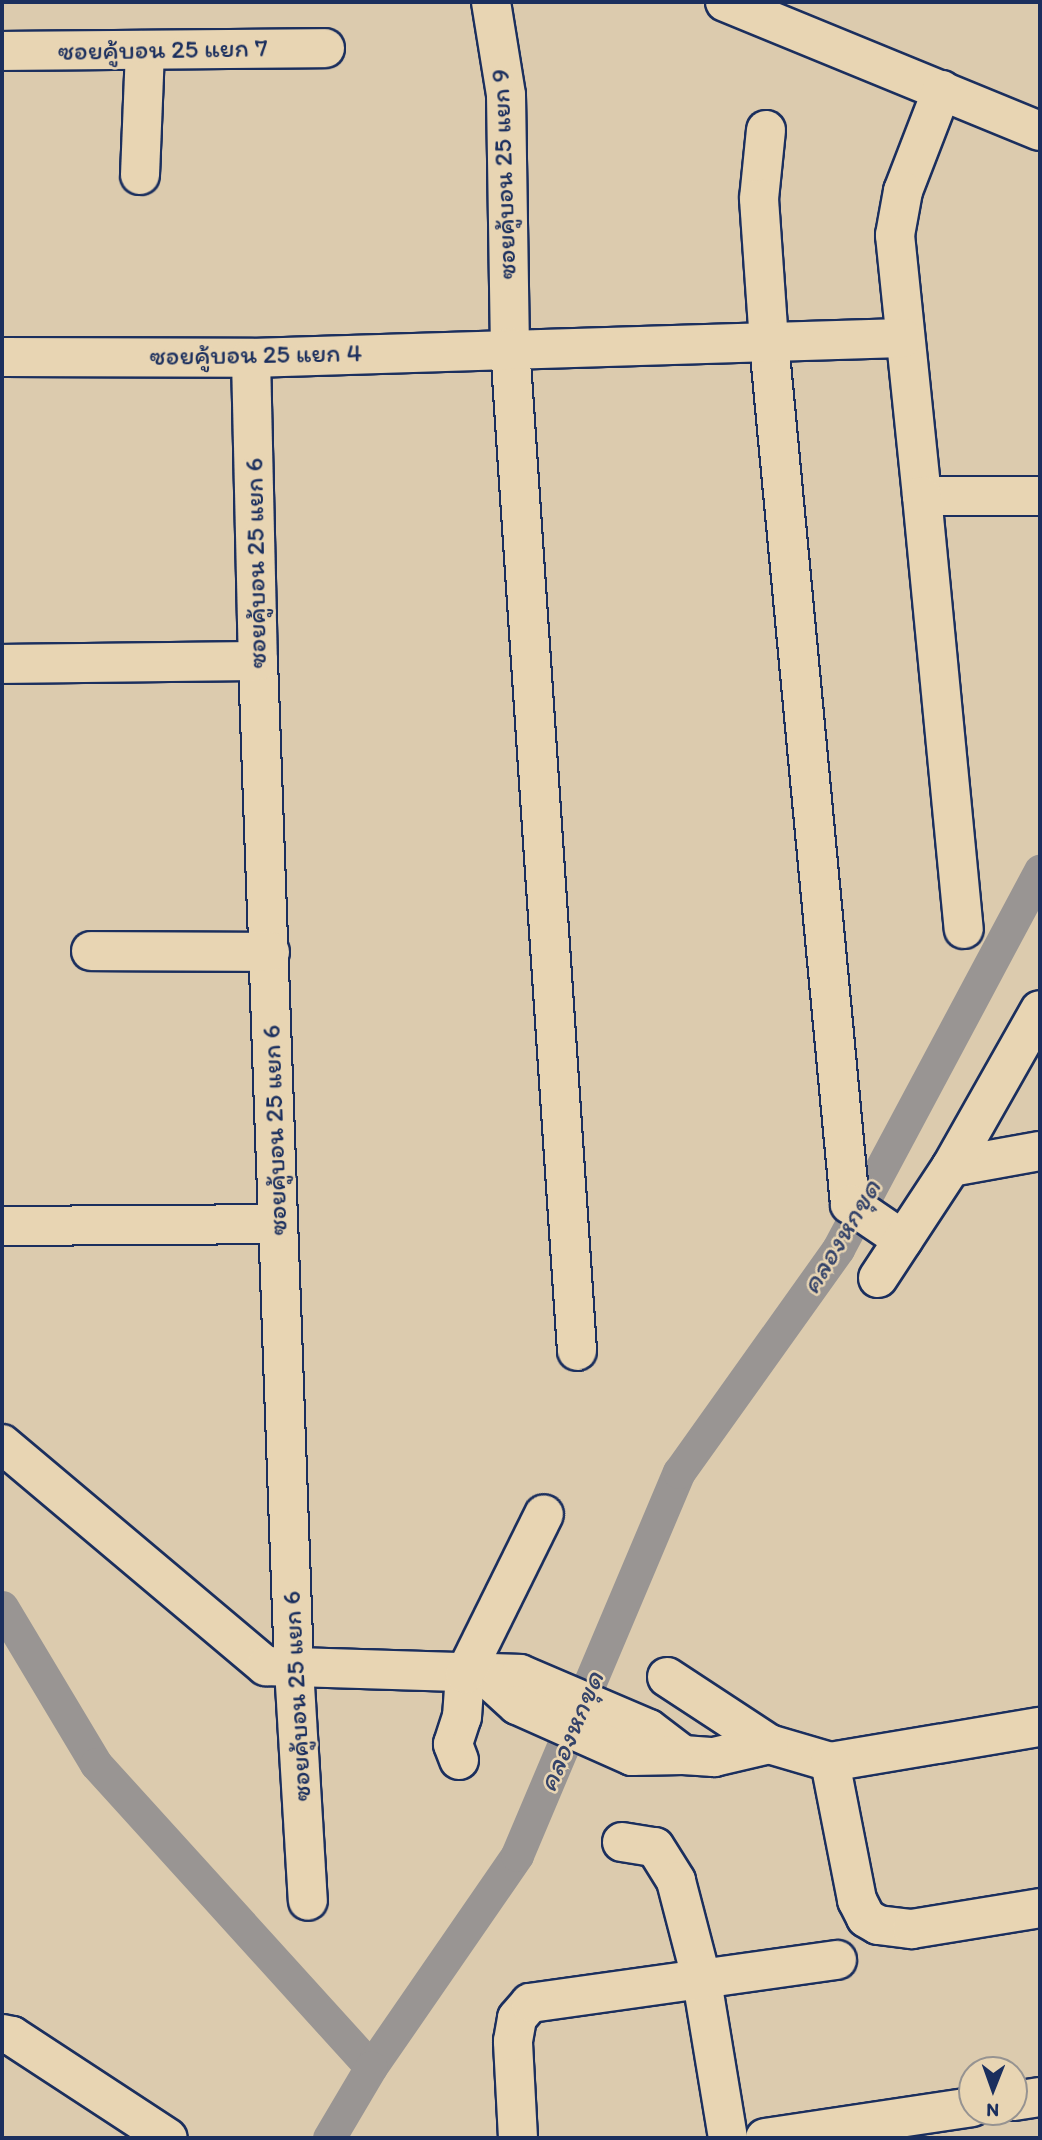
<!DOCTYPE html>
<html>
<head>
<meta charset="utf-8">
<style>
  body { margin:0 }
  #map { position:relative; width:1042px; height:2140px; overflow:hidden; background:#dccbae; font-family:Itim,"Playpen Sans Thai",sans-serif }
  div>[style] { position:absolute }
  .canal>* { height:33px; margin:-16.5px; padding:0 16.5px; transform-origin:16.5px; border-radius:16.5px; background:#999593 }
  .roads { filter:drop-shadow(2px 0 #1b2f5e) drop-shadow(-2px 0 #1b2f5e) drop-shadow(0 2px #1b2f5e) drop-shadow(0 -2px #1b2f5e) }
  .minor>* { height:38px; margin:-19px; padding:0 19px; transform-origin:19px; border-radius:19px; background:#e8d5b3 }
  span { translate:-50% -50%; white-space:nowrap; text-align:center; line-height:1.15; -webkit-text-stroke:5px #e8d5b3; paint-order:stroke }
  .street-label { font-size:26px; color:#1b2f5e }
  .water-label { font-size:28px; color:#344369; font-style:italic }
  .frame { position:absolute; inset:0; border:4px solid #1b2f5e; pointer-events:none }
  .north { position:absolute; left:958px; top:2056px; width:70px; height:70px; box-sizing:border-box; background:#e8d5b3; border:2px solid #969391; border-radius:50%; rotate:181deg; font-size:19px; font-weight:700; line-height:28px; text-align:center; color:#1b2f5e }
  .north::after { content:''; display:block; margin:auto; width:24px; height:32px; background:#1b2f5e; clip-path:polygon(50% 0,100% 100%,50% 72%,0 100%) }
</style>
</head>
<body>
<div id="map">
  <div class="canal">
    <i style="left:2px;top:1607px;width:183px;rotate:59.1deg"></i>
    <i style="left:96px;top:1764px;width:409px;rotate:47.8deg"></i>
    <i style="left:371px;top:2067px;width:257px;rotate:-55.4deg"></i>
    <i style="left:517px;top:1855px;width:416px;rotate:-67.1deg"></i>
    <i style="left:679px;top:1472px;width:274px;rotate:-54.5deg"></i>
    <i style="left:838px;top:1249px;width:429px;rotate:-61.9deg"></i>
    <i style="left:329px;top:2138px;width:82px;rotate:-59.4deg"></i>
  </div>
  <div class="roads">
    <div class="minor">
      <i style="left:491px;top:2px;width:94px;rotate:80.8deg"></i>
      <i style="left:506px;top:95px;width:252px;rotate:89.1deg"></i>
      <i style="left:510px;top:347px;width:1006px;rotate:86.18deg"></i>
      <i style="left:725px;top:2px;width:340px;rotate:22.3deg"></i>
      <i style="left:2px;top:51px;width:323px;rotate:-0.5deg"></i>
      <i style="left:942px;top:90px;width:108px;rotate:111.1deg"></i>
      <i style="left:903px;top:191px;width:45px;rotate:100.3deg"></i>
      <i style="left:895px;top:235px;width:262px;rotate:84.1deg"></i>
      <i style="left:922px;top:496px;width:118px"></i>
      <i style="left:766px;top:130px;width:69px;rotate:95.8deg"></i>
      <i style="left:759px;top:199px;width:144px;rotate:86deg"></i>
      <i style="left:769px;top:343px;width:865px;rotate:84.63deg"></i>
      <i style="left:850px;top:1204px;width:64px;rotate:34.2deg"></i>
      <i style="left:140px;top:175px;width:125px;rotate:-87.7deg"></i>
      <i style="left:2px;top:357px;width:249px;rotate:0.2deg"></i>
      <i style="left:251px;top:358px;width:652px;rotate:-1.76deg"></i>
      <i style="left:251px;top:358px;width:303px;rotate:88.7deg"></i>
      <i style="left:258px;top:661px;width:1008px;rotate:87.95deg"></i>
      <i style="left:294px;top:1668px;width:233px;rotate:86.6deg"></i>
      <i style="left:922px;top:496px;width:435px;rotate:84.5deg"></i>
      <i style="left:2px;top:664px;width:256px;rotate:-0.7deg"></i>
      <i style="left:91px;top:951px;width:179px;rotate:0.3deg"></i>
      <i style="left:951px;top:1167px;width:90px;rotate:-10.2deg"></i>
      <i style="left:2px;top:1226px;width:276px;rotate:-0.4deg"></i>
      <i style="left:878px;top:1278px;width:133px;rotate:-56.7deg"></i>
      <i style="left:951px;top:1167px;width:180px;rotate:-60.5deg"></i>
      <i style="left:2px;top:1444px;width:345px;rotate:40.1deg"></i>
      <i style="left:266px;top:1666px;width:254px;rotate:1.8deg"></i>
      <i style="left:520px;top:1674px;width:140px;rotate:23.1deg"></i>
      <i style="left:649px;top:1729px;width:43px;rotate:37.4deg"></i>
      <i style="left:683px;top:1755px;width:31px;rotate:4deg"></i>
      <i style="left:714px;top:1757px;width:57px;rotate:-13.3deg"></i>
      <i style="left:769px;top:1744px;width:64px;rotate:16.4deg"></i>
      <i style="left:830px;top:1762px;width:213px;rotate:-9.5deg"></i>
      <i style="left:481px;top:1672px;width:49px;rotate:42.5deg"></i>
      <i style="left:517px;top:1705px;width:126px;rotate:23.9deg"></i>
      <i style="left:632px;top:1756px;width:51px;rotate:-1.1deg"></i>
      <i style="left:667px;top:1677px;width:122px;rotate:33.3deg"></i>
      <i style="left:459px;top:1760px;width:17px;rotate:-111deg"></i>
      <i style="left:453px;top:1744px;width:28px;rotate:-72deg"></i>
      <i style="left:462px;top:1717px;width:43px;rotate:-86deg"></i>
      <i style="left:465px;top:1674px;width:178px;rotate:-63.7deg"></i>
      <i style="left:830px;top:1762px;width:141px;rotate:78.9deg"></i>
      <i style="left:857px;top:1900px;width:20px;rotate:63deg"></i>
      <i style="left:866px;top:1918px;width:14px;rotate:30deg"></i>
      <i style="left:878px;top:1925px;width:34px;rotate:7deg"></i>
      <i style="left:912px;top:1929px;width:130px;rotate:-9.3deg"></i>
      <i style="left:622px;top:1842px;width:33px;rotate:9deg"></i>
      <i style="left:655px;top:1847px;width:40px;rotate:58deg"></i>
      <i style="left:676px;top:1881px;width:103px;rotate:75.4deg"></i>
      <i style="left:702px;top:1981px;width:159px;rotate:80.6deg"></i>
      <i style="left:2px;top:2034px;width:10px;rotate:11deg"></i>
      <i style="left:12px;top:2036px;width:186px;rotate:33.2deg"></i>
      <i style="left:1014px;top:2101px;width:26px;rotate:-9deg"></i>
      <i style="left:518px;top:2138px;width:97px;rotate:-93deg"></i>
      <i style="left:513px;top:2041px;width:23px;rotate:-80deg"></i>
      <i style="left:517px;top:2018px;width:20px;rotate:-49deg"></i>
      <i style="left:530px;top:2003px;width:310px;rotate:-8deg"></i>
      <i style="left:765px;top:2138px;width:209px;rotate:-8.5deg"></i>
    </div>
  </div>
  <div class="street-label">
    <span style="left:163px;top:50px;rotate:-1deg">ซอยคู้บอน 25 แยก 7</span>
    <span style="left:504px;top:174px;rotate:-92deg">ซอยคู้บอน 25 แยก 9</span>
    <span style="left:256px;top:355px;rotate:-1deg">ซอยคู้บอน 25 แยก 4</span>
    <span style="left:256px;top:563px;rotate:-91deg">ซอยคู้บอน 25 แยก 6</span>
    <span style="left:275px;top:1130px;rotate:-92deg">ซอยคู้บอน 25 แยก 6</span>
    <span style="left:297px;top:1696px;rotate:-93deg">ซอยคู้บอน 25 แยก 6</span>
  </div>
  <div class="water-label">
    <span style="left:840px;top:1236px;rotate:-59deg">คลองหกขุด</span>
    <span style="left:570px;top:1731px;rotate:-67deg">คลองหกขุด</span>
  </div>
  <div class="frame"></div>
  <div class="north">N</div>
</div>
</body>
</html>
